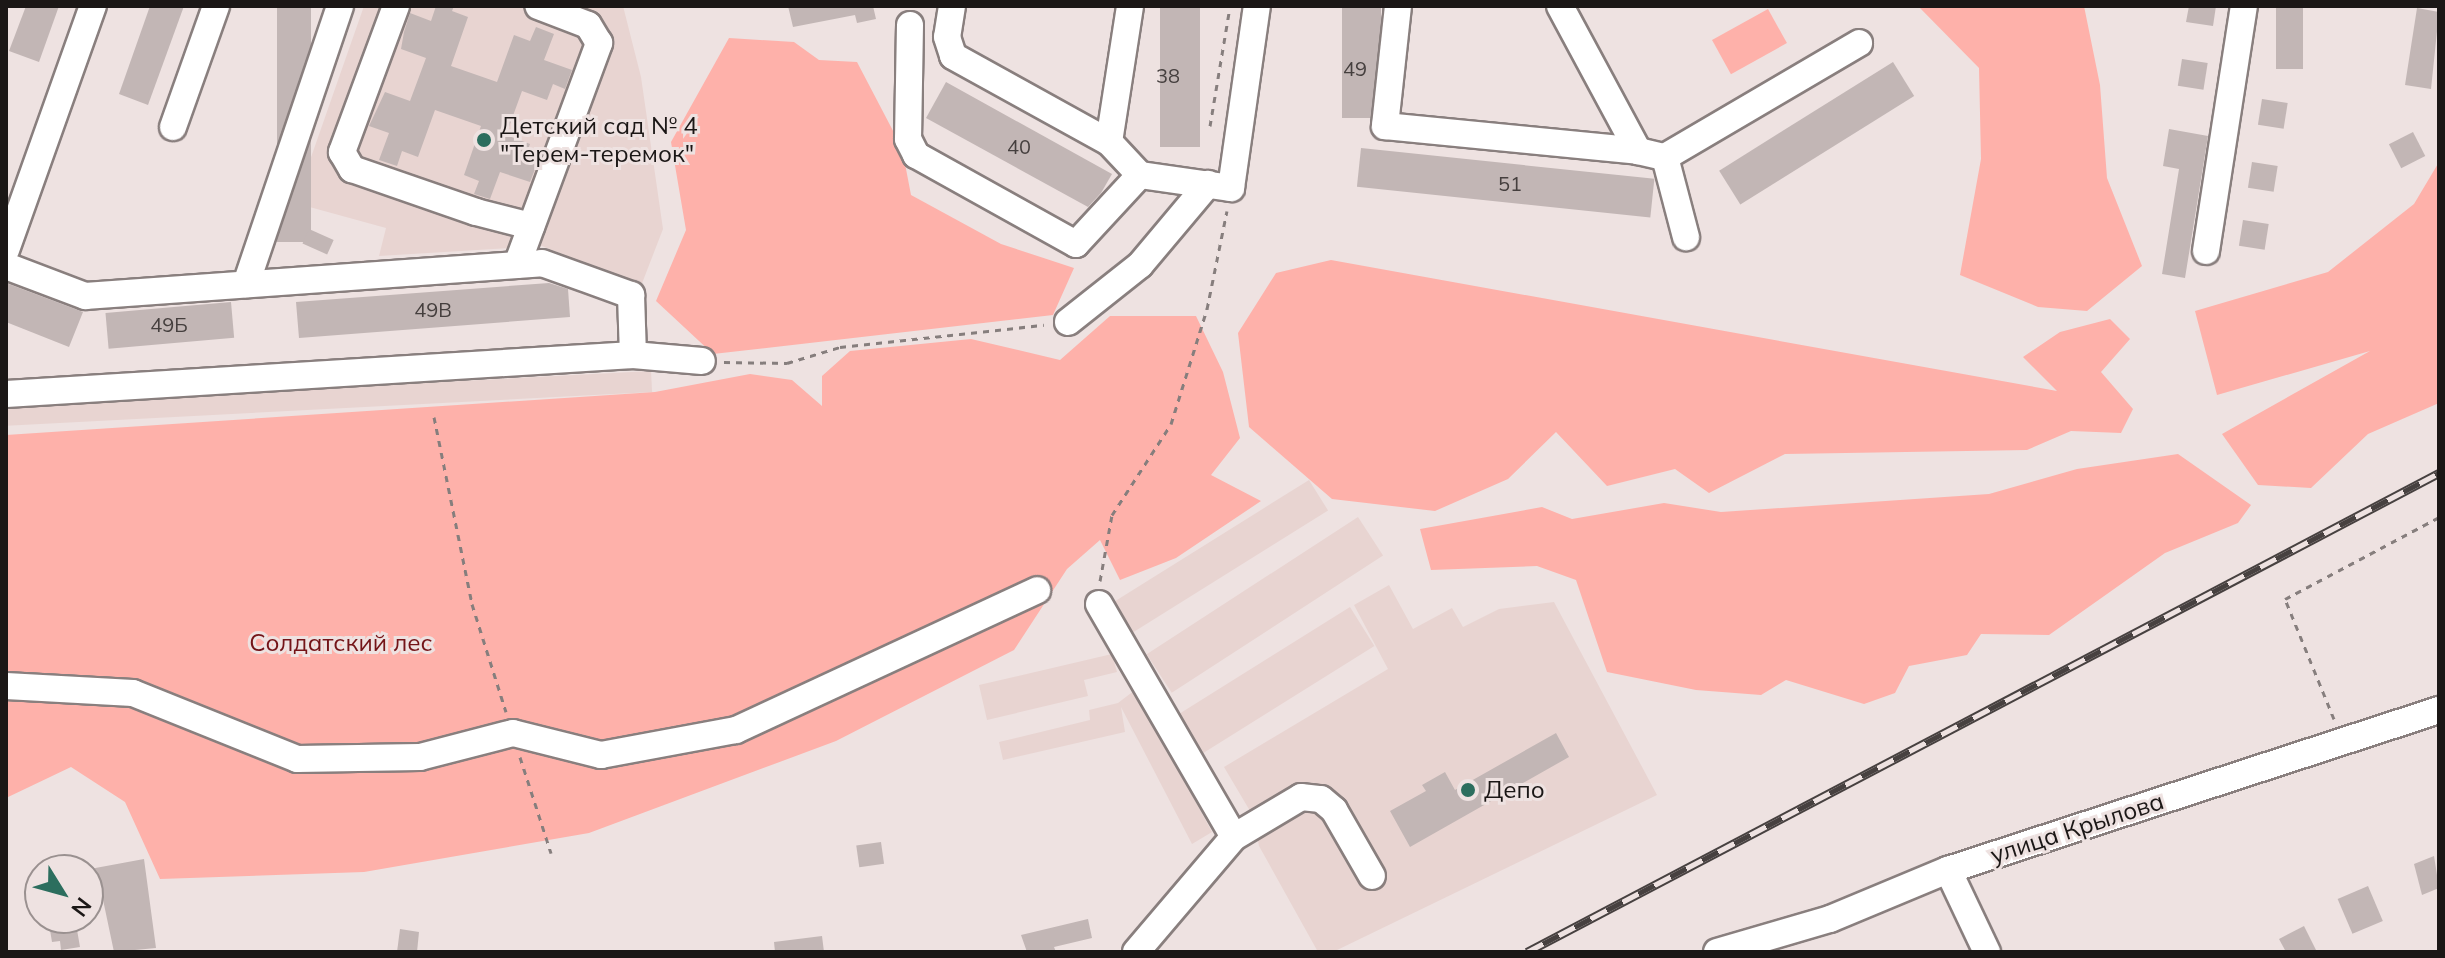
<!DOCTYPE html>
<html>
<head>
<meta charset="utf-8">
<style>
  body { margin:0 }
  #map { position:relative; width:2445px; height:958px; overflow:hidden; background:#eee2e1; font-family:Mulish,sans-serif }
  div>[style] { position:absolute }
  .built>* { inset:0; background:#e8d4d1; transform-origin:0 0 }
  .green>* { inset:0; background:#feb1aa; transform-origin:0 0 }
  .building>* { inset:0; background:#c2b6b5; transform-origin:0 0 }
  .path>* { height:3px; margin-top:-1.5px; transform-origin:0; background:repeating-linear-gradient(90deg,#867e7d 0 6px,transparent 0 12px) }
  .roads { filter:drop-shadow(2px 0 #897f7e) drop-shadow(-2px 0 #897f7e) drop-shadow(0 2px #897f7e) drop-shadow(0 -2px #897f7e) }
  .minor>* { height:26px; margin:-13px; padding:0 13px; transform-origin:13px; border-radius:13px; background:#fff }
  .rail>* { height:9px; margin-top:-4.5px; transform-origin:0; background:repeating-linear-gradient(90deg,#eee2e1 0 18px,#474140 0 36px); box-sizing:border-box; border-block:2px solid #474140 }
  .dots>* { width:22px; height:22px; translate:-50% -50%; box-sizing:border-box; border:4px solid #eee2e1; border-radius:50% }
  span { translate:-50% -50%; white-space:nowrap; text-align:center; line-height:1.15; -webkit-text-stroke:6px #eee2e1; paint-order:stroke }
  .number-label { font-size:20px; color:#453f3e }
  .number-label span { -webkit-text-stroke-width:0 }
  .poi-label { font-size:24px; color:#1b1716 }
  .left { translate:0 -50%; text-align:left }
  .park-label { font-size:24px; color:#741418 }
  .street-label { font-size:24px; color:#1b1716 }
  .frame { position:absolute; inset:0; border:8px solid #1b1716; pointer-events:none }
  .north { position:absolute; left:24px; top:854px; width:80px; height:80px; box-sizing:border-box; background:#eee2e1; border:2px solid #9a9190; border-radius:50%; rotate:127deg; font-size:22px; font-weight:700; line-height:32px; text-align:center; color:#1b1716 }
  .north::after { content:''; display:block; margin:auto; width:28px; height:36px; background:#2c6e5e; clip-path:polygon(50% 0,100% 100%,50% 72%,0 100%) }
</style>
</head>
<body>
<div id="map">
  <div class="built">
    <i style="clip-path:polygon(364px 6px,623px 6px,641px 77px,663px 229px,641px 286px,542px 246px,379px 256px,386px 228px,295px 203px)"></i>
    <i style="left:651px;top:371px;width:21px;height:646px;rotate:87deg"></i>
    <i style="left:1309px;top:480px;width:36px;height:235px;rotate:58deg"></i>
    <i style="left:1358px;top:517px;width:46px;height:252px;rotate:57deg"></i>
    <i style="clip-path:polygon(1389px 585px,1413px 629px,1452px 608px,1463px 627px,1499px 609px,1554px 602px,1657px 795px,1333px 952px,1318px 952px,1259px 846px,1253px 816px,1224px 767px,1388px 669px,1354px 605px)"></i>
    <i style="left:1350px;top:607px;width:46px;height:205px;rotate:58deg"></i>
    <i style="clip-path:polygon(1112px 654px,1117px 672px,1084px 680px,1088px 696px,987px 720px,979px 685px)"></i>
    <i style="clip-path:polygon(1135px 690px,1212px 832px,1192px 844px,1121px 707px,1125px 732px,1003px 760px,999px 742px,1090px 720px,1089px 710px,1118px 703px)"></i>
  </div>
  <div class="green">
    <i style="clip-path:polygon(1918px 6px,2084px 6px,2100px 85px,2107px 178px,2142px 266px,2087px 311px,2038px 307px,1960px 275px,1981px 159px,1979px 68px)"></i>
    <i style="left:1768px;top:9px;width:39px;height:64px;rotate:61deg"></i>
    <i style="clip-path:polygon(729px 38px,794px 42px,819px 60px,857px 62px,902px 148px,911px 195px,1001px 244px,1074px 268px,1053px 315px,713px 354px,656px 301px,686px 230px,671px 142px)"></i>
    <i style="clip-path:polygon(2439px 162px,2439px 403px,2368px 434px,2311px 488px,2258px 485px,2222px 434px,2370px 351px,2217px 395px,2195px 311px,2328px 272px,2414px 204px)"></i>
    <i style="clip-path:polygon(1331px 260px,2057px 391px,2023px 357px,2060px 332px,2110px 319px,2130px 339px,2101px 372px,2133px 409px,2121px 433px,2071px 431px,2027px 450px,1785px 454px,1709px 493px,1675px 469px,1607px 486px,1556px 432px,1508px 479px,1435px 511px,1332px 499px,1249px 427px,1238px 333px,1276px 273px)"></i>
    <i style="clip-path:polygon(1110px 316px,1196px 316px,1223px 372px,1240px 438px,1211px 475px,1261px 501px,1176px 558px,1120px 580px,1100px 540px,1067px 569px,1014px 650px,836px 741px,589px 833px,364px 872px,160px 879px,125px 802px,71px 767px,6px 798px,6px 435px,655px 392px,750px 374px,792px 380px,822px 406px,822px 376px,850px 351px,971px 339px,1060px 360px)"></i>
    <i style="clip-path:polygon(2178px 454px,2251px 505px,2238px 523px,2165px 553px,2049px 635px,1981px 634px,1967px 655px,1909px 666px,1895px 693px,1864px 704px,1786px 680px,1761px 695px,1696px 690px,1607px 672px,1576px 580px,1537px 566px,1431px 570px,1420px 529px,1542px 507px,1572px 519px,1664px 503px,1721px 512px,1989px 494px,2077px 469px)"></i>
  </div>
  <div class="building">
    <i style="clip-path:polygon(26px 6px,59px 6px,39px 62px,9px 51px)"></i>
    <i style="clip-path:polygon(150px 6px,184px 6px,148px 105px,119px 94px)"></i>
    <i style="left:277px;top:6px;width:34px;height:236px"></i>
    <i style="clip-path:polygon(436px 6px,454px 6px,452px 11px,468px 17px,451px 66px,497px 82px,514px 35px,530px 41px,536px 27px,554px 34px,544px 60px,572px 70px,565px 89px,553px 84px,547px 100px,522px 91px,506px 135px,530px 144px,524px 160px,537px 164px,530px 182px,500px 172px,490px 199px,474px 194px,479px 181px,464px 175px,481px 126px,435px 110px,418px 157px,402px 151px,397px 166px,379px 160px,389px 133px,369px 126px,385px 92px,410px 101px,426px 58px,401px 49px,404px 32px,410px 13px,431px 21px)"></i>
    <i style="clip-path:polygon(788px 6px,873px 6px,876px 19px,857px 23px,855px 15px,793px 27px)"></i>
    <i style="left:1160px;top:6px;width:40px;height:141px"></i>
    <i style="left:1342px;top:6px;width:39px;height:112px"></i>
    <i style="clip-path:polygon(2189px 6px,2216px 6px,2213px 26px,2186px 22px)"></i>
    <i style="left:2276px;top:6px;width:27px;height:63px"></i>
    <i style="clip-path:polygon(2417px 8px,2439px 12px,2431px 89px,2405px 85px)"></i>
    <i style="left:2182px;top:59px;width:26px;height:27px;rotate:9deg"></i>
    <i style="left:1893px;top:62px;width:40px;height:205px;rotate:58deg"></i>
    <i style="clip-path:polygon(946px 82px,1112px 174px,1101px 193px,1088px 207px,926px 118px)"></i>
    <i style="left:2262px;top:99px;width:26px;height:26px;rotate:9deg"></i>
    <i style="clip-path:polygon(2169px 129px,2208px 136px,2185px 278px,2162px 274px,2179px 169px,2163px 166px)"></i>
    <i style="left:2413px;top:132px;width:27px;height:27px;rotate:63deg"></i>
    <i style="left:1361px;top:148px;width:295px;height:39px;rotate:6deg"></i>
    <i style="left:2252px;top:162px;width:26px;height:26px;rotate:9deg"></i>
    <i style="left:2243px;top:220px;width:26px;height:26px;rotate:9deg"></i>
    <i style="left:309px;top:229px;width:27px;height:16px;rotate:24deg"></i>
    <i style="clip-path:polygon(6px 283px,83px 312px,69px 347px,6px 322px)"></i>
    <i style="clip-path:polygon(549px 283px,568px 289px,570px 317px,299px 338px,296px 302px)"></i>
    <i style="left:231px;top:302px;width:36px;height:126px;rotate:85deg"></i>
    <i style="clip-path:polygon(1556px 733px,1569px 757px,1410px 847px,1390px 811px,1426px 791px,1422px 785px,1445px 772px,1455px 790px)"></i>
    <i style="left:881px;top:842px;width:22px;height:25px;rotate:82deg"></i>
    <i style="clip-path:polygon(2434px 856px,2439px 888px,2422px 895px,2414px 864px)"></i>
    <i style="clip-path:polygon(144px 859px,156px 948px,114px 952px,102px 895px,95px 896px,90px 869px)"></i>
    <i style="left:2368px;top:886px;width:38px;height:33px;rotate:67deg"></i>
    <i style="clip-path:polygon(48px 918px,75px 918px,80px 947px,61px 950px,60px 941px,52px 942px)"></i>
    <i style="clip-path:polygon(1088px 919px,1092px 938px,1054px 947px,1056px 952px,1027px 952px,1021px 935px)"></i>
    <i style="clip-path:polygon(2304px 926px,2317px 952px,2286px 952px,2279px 939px)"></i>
    <i style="clip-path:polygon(400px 929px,419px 932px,417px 952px,397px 952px)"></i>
    <i style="clip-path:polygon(822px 936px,824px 952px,775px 952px,774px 942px)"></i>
  </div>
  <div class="path">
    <i style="left:1210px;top:126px;width:122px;rotate:-80.5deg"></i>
    <i style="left:724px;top:362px;width:63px;rotate:0.9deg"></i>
    <i style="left:787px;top:363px;width:55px;rotate:-16.8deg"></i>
    <i style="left:840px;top:347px;width:205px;rotate:-6.2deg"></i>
    <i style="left:434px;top:417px;width:191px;rotate:78.5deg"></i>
    <i style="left:472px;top:604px;width:113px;rotate:72.5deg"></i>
    <i style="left:1100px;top:581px;width:67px;rotate:-79.7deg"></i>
    <i style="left:1112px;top:515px;width:108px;rotate:-57deg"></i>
    <i style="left:1171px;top:424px;width:121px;rotate:-72.6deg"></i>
    <i style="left:1207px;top:309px;width:100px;rotate:-78.5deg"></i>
    <i style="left:2334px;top:719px;width:130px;rotate:-112.2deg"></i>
    <i style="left:2285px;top:599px;width:174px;rotate:-28deg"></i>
    <i style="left:520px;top:757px;width:101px;rotate:72.1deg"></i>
  </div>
  <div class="roads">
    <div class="minor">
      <i style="left:396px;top:6px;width:156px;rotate:110.3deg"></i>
      <i style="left:342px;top:152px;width:20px;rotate:60deg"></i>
      <i style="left:352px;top:169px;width:131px;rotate:19.1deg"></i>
      <i style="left:476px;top:212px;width:57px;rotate:14.3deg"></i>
      <i style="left:952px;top:6px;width:31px;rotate:99deg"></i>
      <i style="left:947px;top:37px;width:20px;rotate:72deg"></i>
      <i style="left:953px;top:56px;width:178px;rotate:28.9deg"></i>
      <i style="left:1109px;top:142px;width:45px;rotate:46.8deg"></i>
      <i style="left:1398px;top:6px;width:121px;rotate:96.2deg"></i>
      <i style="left:1385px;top:126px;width:254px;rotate:5.6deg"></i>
      <i style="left:1560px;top:6px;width:165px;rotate:61.7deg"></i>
      <i style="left:1638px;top:151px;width:28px;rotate:13deg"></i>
      <i style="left:1665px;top:157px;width:225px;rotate:-30.4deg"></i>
      <i style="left:910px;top:25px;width:114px;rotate:91deg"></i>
      <i style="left:908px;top:139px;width:18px;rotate:63deg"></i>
      <i style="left:916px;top:155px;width:183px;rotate:29.1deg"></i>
      <i style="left:1076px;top:244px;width:94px;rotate:-47.2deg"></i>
      <i style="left:1140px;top:175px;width:92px;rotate:8.1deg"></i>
      <i style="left:1231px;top:188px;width:184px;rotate:-81.9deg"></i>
      <i style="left:173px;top:127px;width:128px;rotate:-70.4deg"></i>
      <i style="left:1109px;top:142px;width:138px;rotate:-81.2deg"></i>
      <i style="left:1665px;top:157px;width:83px;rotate:75.3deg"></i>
      <i style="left:6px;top:250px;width:259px;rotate:-70.4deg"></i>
      <i style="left:2206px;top:251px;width:248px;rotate:-81.2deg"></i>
      <i style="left:517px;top:265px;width:237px;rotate:-69.7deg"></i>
      <i style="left:599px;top:43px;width:21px;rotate:-121deg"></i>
      <i style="left:588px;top:25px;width:53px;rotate:-159.2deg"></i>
      <i style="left:6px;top:266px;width:85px;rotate:20.8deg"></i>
      <i style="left:85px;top:296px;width:458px;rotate:-4.1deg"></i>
      <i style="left:542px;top:263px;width:95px;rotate:19.8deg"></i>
      <i style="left:631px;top:295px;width:60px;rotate:88.1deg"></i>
      <i style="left:633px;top:355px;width:628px;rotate:176.44deg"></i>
      <i style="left:246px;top:284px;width:293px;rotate:-71.3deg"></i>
      <i style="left:1068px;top:322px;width:92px;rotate:-38.4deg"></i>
      <i style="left:1140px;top:265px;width:106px;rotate:-50deg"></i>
      <i style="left:633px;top:355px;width:69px;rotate:5deg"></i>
      <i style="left:1099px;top:604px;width:269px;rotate:59.9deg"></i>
      <i style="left:6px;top:686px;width:127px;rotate:3.2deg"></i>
      <i style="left:133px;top:693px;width:177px;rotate:21.9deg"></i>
      <i style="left:297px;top:759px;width:123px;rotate:-0.9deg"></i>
      <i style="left:420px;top:757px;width:96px;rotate:-14.5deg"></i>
      <i style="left:513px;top:733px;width:91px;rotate:14deg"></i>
      <i style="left:601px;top:755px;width:137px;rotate:-10.5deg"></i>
      <i style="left:736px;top:730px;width:332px;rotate:-24.9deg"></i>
      <i style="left:1948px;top:870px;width:91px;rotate:64.6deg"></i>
      <i style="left:1136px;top:952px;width:151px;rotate:-49.6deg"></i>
      <i style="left:1234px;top:837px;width:78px;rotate:-30.8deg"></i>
      <i style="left:1301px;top:797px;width:20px;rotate:6deg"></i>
      <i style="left:1321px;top:799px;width:17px;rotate:40deg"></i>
      <i style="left:1334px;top:810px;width:76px;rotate:60.1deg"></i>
      <i style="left:1717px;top:952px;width:118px;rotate:-16.3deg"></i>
      <i style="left:1830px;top:919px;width:128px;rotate:-22.6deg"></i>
      <i style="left:1948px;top:870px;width:516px;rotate:-18.05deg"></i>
    </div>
  </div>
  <div class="rail">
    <i style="left:1527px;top:952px;width:1030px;rotate:-27.71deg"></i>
  </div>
  <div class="dots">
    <i style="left:484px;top:140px;background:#2c6e5e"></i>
    <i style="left:1468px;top:790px;background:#2c6e5e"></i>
  </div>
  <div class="number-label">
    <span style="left:1355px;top:68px">49</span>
    <span style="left:1168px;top:75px">38</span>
    <span style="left:1019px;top:146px">40</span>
    <span style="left:1510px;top:183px">51</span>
    <span style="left:433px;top:309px">49В</span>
    <span style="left:169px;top:324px">49Б</span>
  </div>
  <div class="poi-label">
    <span class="left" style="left:500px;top:140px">Детский сад № 4<br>"Терем-теремок"</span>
    <span class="left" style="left:1484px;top:790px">Депо</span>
  </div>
  <div class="park-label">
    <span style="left:341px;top:643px">Солдатский лес</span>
  </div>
  <div class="street-label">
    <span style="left:2077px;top:828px;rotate:-18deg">улица Крылова</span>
  </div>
  <div class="frame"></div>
  <div class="north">N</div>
</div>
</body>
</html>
